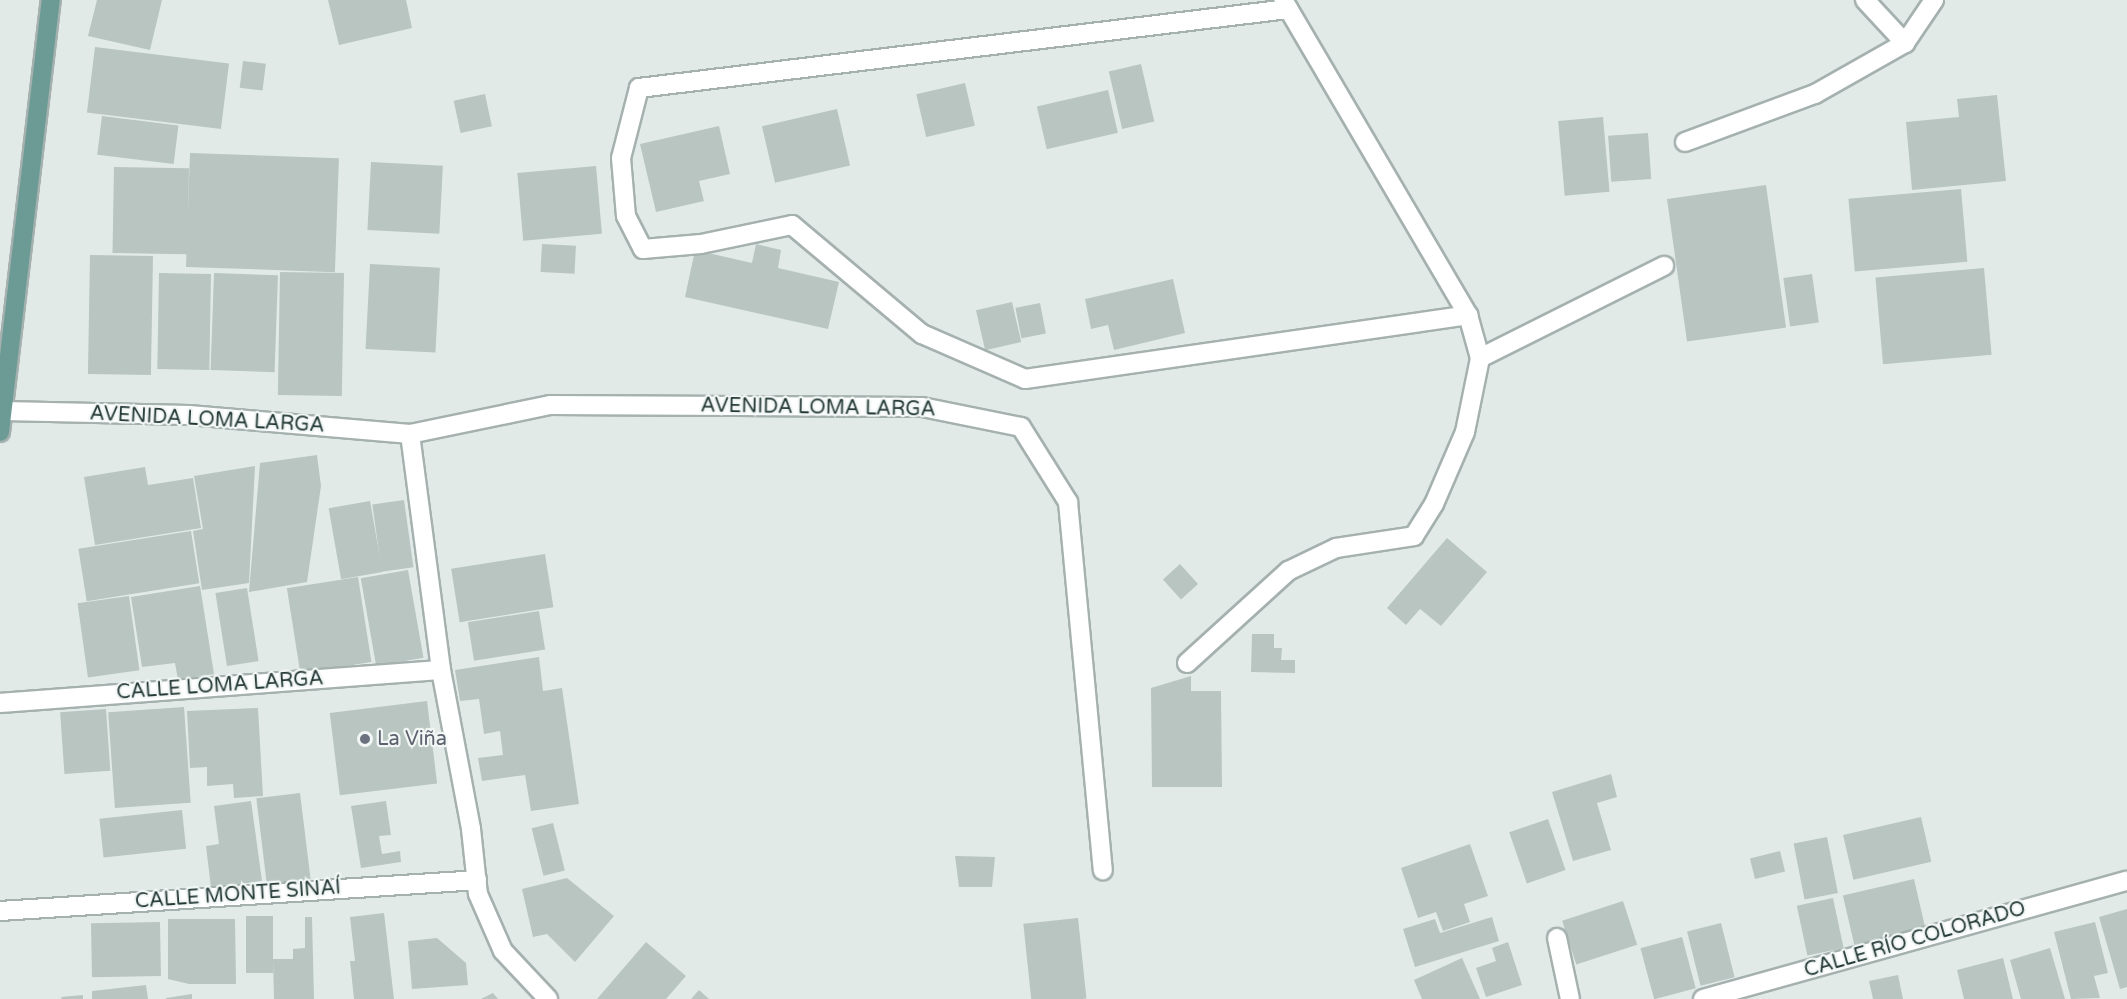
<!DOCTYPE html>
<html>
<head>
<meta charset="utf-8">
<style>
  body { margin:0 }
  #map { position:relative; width:2127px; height:999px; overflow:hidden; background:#e2eae8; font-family:"Varela Round",sans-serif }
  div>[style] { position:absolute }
  .building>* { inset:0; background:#b8c5c1; transform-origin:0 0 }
  .roads { filter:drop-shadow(2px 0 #a5b1af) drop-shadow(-2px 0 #a5b1af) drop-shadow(0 2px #a5b1af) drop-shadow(0 -2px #a5b1af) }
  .minor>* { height:18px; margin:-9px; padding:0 9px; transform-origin:9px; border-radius:9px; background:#fff }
  .major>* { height:18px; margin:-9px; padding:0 9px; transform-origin:9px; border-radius:9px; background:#6c9b95 }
  .dots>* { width:16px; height:16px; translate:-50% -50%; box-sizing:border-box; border:3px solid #f2f7f5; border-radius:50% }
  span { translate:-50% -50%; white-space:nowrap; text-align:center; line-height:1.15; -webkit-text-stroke:4.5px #f2f7f5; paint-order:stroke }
  .street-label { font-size:20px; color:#243936 }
  .worship-label { font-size:20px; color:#5b616d }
  .left { translate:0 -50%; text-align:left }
</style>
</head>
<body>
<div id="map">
  <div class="building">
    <i style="clip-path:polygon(97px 0,162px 0,150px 50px,88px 36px)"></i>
    <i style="clip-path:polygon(328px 0,406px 0,412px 28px,339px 45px)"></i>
    <i style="left:95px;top:47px;width:135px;height:66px;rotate:7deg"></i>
    <i style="left:243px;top:61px;width:23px;height:27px;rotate:7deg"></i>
    <i style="left:1141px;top:64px;width:59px;height:33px;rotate:77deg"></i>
    <i style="left:965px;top:83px;width:44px;height:50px;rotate:77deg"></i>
    <i style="left:1108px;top:90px;width:44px;height:73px;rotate:77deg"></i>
    <i style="left:485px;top:94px;width:33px;height:32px;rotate:78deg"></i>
    <i style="clip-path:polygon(1997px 95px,2006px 181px,1912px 190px,1906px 122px,1959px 117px,1957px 99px)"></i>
    <i style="left:837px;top:109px;width:58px;height:77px;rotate:77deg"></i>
    <i style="left:102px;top:116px;width:77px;height:39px;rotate:7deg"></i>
    <i style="left:1603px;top:117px;width:75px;height:45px;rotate:85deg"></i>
    <i style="clip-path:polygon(719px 126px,730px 174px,699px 181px,704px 201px,656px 212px,640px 144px)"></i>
    <i style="left:1648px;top:133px;width:46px;height:40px;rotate:86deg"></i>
    <i style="left:190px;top:153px;width:149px;height:114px;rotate:2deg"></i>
    <i style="left:371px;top:162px;width:72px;height:68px;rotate:3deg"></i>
    <i style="left:596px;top:166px;width:68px;height:79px;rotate:85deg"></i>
    <i style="left:114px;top:167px;width:75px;height:86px;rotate:1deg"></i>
    <i style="left:1766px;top:185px;width:144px;height:100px;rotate:82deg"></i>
    <i style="left:1961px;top:189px;width:73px;height:113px;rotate:85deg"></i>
    <i style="left:542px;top:244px;width:34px;height:28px;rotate:3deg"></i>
    <i style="clip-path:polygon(756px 244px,781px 250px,778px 268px,839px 282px,828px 329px,685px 297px,695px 250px,752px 263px)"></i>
    <i style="left:90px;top:255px;width:63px;height:119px;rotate:1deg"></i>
    <i style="left:370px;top:264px;width:70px;height:85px;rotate:3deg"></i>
    <i style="left:1984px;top:268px;width:87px;height:109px;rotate:85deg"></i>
    <i style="left:280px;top:272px;width:64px;height:123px;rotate:1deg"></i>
    <i style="left:159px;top:273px;width:52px;height:96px;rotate:1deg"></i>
    <i style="left:214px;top:273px;width:64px;height:97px;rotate:2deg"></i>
    <i style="left:1812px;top:274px;width:49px;height:29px;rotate:82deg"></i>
    <i style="clip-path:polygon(1173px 279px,1185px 333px,1114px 350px,1108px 325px,1091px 329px,1085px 299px)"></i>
    <i style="left:1012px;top:302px;width:41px;height:37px;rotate:77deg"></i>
    <i style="left:1040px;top:303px;width:31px;height:25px;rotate:79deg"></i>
    <i style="clip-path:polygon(317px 455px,321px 486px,307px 582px,249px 592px,260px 463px)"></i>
    <i style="clip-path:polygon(255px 466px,249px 583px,202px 590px,193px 531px,203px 529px,194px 476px)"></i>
    <i style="clip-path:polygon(145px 467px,148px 485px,193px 478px,201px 528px,95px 545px,84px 477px)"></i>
    <i style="left:404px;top:500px;width:68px;height:32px;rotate:82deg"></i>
    <i style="left:370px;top:501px;width:72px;height:42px;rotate:80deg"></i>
    <i style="left:191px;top:531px;width:53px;height:114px;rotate:81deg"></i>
    <i style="clip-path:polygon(1447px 538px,1487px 572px,1441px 626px,1420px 609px,1406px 625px,1387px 608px)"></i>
    <i style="left:545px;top:554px;width:54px;height:95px;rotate:81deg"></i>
    <i style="left:1180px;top:564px;width:27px;height:23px;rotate:48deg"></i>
    <i style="left:408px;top:570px;width:89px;height:48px;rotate:80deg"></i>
    <i style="left:358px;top:577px;width:86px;height:72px;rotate:81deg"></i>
    <i style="clip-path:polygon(200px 586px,214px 674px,178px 680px,175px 663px,142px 667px,131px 597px)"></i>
    <i style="left:247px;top:588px;width:74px;height:32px;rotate:81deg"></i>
    <i style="left:129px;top:596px;width:75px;height:52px;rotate:82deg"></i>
    <i style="left:539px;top:611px;width:39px;height:72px;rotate:81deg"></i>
    <i style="clip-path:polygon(1252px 634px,1274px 634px,1274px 648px,1282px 648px,1281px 660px,1295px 660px,1295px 673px,1251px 672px)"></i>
    <i style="clip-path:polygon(539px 657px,543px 691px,562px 688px,579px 804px,531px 811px,525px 775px,482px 781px,478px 758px,503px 755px,500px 731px,484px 734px,479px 699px,460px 701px,455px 670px)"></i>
    <i style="clip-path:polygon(1191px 676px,1191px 691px,1221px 691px,1222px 787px,1152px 787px,1151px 688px)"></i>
    <i style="left:427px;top:701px;width:83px;height:98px;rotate:83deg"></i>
    <i style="left:184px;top:707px;width:96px;height:76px;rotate:86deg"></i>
    <i style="clip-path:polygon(258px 708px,263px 796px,234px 798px,233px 784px,207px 786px,207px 767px,190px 768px,187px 711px)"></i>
    <i style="left:106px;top:709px;width:62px;height:46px;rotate:86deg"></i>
    <i style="clip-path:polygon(1611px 774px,1617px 797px,1597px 803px,1611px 850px,1573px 861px,1552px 792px)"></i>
    <i style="left:300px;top:793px;width:87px;height:44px;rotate:83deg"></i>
    <i style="clip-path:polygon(251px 801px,262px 881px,211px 888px,206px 846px,219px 844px,214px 806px)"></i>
    <i style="clip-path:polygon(386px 801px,391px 835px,379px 836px,382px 854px,400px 851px,401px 862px,361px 868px,351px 806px)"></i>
    <i style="left:182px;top:810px;width:39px;height:83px;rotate:84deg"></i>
    <i style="left:1921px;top:817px;width:46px;height:80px;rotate:77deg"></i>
    <i style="left:1548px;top:819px;width:54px;height:41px;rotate:71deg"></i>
    <i style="left:553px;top:823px;width:49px;height:22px;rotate:76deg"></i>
    <i style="left:1827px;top:837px;width:57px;height:34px;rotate:79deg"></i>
    <i style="clip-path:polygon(1470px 844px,1488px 896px,1464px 904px,1470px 922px,1443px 931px,1436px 912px,1418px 918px,1401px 868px)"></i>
    <i style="left:1780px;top:851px;width:21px;height:31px;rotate:76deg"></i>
    <i style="clip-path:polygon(955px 856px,995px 857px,992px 887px,959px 887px)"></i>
    <i style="clip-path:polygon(567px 878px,614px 916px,575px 962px,547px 934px,533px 937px,522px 889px)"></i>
    <i style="left:1914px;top:879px;width:51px;height:73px;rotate:77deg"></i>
    <i style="left:1833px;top:898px;width:51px;height:37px;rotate:78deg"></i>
    <i style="left:1623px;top:901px;width:46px;height:64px;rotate:72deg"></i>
    <i style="clip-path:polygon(2127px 909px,2127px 987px,2120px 989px,2099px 917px)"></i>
    <i style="clip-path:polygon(384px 913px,394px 999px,354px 999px,350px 961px,355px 961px,350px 917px)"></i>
    <i style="left:246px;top:916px;width:27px;height:57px"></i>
    <i style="clip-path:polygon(305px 917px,312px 917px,314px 999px,274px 999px,273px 959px,293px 959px,293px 949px,305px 948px)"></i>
    <i style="clip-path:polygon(1492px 917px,1499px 941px,1415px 967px,1403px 929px,1435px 919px,1440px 933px)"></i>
    <i style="left:1078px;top:918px;width:81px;height:55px;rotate:84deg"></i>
    <i style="clip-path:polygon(168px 919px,235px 919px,236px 984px,189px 984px,168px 979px)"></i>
    <i style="left:160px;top:922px;width:54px;height:69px;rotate:89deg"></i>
    <i style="clip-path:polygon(2095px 922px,2108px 973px,2094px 976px,2100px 998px,2071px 999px,2054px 932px)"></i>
    <i style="left:1721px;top:923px;width:56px;height:35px;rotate:76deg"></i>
    <i style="left:1682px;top:937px;width:53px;height:43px;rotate:75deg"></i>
    <i style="clip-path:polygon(437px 938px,466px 963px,468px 985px,412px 989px,408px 941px)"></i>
    <i style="clip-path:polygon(646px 942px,686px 976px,666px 999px,597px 999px)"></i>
    <i style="clip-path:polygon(1508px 942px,1522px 985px,1486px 997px,1476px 968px,1496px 961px,1492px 948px)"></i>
    <i style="clip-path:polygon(2050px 948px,2065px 999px,2021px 999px,2010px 960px)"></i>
    <i style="clip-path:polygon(1462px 958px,1480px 999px,1422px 999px,1414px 980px)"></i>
    <i style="clip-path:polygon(2003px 958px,2013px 999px,1964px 999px,1957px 970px)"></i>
    <i style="clip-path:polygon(1898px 975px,1903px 999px,1873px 999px,1869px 981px)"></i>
    <i style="clip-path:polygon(146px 985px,148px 999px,92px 999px,92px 991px)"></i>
    <i style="clip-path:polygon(699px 990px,709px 999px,691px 999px)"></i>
    <i style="clip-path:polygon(493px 993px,498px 999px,481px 999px)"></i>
    <i style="clip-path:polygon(192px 994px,192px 999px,166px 999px,166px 998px)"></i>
    <i style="clip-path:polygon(83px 995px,83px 999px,62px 999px,61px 997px)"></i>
  </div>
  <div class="roads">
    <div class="minor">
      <i style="left:1865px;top:0;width:59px;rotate:47.1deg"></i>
      <i style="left:1288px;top:9px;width:654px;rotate:173.06deg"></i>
      <i style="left:639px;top:88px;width:72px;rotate:104.4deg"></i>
      <i style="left:621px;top:158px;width:58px;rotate:85.1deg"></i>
      <i style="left:626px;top:216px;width:37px;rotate:63deg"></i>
      <i style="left:643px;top:249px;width:58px;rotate:-4.9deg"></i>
      <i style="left:701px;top:244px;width:93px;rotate:-11.8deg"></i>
      <i style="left:792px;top:225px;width:170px;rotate:40deg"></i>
      <i style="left:922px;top:334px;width:112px;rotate:23.6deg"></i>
      <i style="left:1025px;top:379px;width:448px;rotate:-8.2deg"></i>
      <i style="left:1685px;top:142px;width:139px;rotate:-20.3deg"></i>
      <i style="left:1815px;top:94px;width:103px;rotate:-29.5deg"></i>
      <i style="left:1905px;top:43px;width:52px;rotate:-56deg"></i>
      <i style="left:1480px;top:358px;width:206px;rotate:-26.6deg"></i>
      <i style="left:3px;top:411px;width:186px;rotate:1.2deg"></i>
      <i style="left:189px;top:415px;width:222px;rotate:4.9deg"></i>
      <i style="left:410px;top:434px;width:143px;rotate:-11.7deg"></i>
      <i style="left:550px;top:405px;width:372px;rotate:0.3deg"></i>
      <i style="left:922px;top:407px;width:101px;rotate:11.4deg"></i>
      <i style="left:1021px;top:427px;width:89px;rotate:57.9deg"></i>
      <i style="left:1068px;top:502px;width:370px;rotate:84.6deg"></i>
      <i style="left:410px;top:434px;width:238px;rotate:82.5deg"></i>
      <i style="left:441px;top:670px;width:162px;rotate:79.3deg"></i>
      <i style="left:471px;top:829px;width:65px;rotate:83.9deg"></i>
      <i style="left:478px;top:894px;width:62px;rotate:66.3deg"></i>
      <i style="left:503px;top:951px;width:66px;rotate:46.8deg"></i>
      <i style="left:1187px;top:663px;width:137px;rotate:-42.3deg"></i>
      <i style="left:1288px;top:571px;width:53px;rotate:-25.6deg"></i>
      <i style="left:1336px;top:548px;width:79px;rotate:-8.7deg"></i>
      <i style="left:1414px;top:536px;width:38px;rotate:-58deg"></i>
      <i style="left:1434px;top:504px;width:78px;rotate:-66.7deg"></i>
      <i style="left:1465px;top:432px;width:76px;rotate:-78.5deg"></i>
      <i style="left:1480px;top:358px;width:45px;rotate:-105.6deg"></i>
      <i style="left:1468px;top:315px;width:365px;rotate:-120.4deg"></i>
      <i style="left:0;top:703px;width:442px;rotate:-4.3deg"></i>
      <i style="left:0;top:911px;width:478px;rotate:-3.7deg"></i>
      <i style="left:1557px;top:938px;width:62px;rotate:78deg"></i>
      <i style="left:1703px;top:999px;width:440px;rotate:-15.6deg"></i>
    </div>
    <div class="major">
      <i style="left:0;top:432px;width:435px;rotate:-83.3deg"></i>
    </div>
  </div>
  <div class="dots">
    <i style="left:365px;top:739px;background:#6b7280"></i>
  </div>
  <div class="street-label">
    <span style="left:818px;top:408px;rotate:1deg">AVENIDA LOMA LARGA</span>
    <span style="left:207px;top:420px;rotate:3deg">AVENIDA LOMA LARGA</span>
    <span style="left:220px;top:686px;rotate:-4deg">CALLE LOMA LARGA</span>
    <span style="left:238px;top:895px;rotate:-4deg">CALLE MONTE SINAÍ</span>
    <span style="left:1915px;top:940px;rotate:-16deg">CALLE RÍO COLORADO</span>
  </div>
  <div class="worship-label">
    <span class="left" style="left:377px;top:739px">La Viña</span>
  </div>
</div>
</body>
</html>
